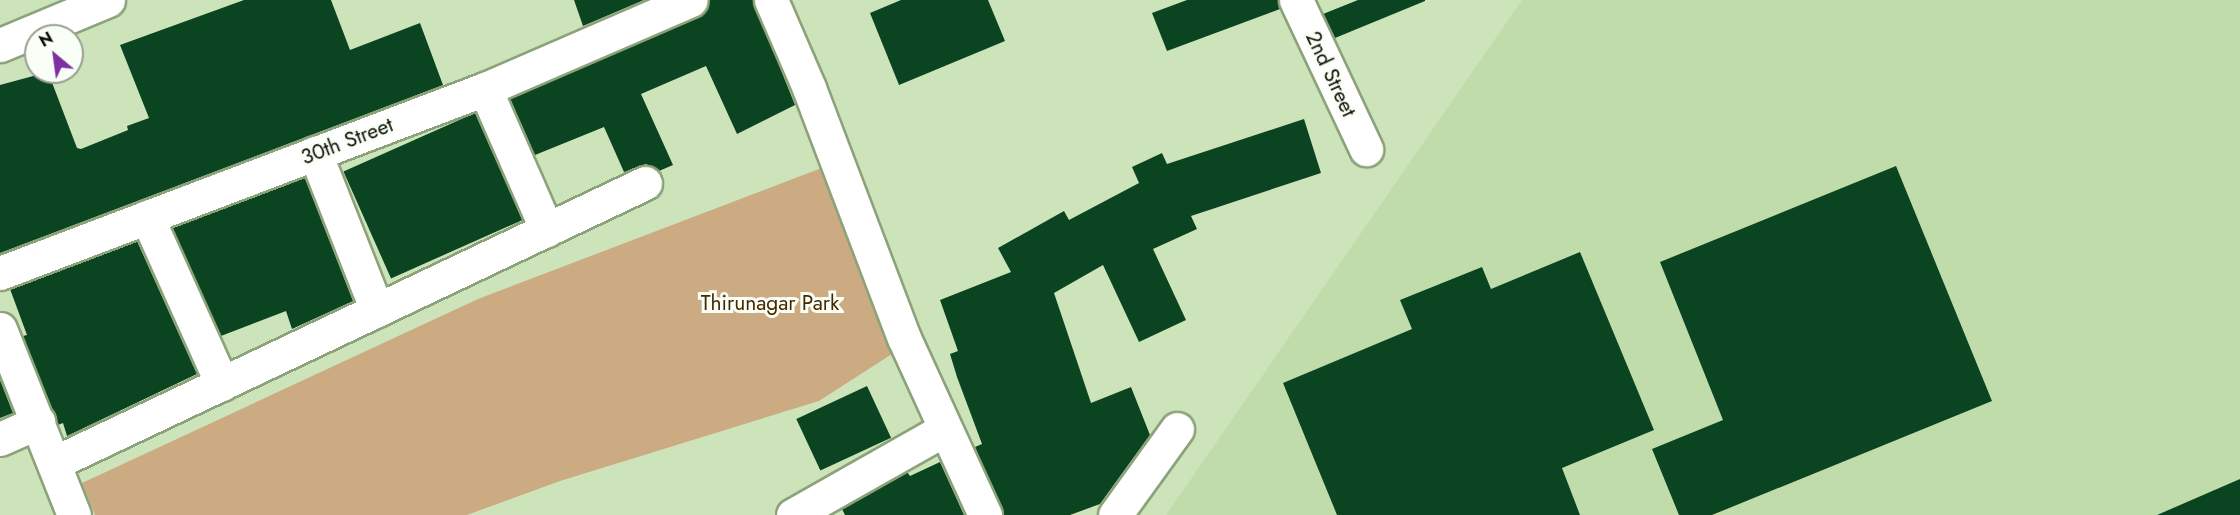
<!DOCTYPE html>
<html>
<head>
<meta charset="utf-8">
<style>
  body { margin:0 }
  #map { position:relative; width:2240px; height:515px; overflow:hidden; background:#cde4bb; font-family:Jost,sans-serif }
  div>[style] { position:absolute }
  .built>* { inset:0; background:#c1dcab }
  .green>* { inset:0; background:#ccab83 }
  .building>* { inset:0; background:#0b4421; transform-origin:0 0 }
  .roads { filter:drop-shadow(2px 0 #8ca27a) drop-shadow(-2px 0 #8ca27a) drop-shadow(0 2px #8ca27a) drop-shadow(0 -2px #8ca27a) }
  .minor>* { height:33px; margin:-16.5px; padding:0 16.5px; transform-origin:16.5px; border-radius:16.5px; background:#fff }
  span { translate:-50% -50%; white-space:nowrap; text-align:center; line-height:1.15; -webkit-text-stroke:6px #f9fef6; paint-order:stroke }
  .street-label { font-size:21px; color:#080f03 }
  .park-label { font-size:21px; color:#442900 }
  .north { position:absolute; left:24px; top:24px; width:60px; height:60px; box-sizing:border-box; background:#f9fef6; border:2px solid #999e95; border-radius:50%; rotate:331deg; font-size:16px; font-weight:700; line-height:24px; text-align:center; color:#080f03 }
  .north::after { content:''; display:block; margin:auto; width:21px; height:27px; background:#7b31a3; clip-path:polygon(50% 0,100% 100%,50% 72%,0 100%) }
</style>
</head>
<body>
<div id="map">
  <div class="built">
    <i style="clip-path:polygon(1522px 0,2240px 0,2240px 515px,1166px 515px)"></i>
  </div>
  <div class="green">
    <i style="clip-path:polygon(840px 161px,923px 334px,819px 401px,560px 481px,467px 515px,95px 515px,82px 483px,478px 299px)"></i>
  </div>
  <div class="building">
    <i style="clip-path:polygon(244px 0,331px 0,350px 50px,420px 23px,443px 85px,0 253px,0 85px,48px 72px,77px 148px,81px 149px,128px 130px,127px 126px,149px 118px,120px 45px)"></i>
    <i style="clip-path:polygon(574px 0,644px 0,583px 26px)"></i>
    <i style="clip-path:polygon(709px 0,753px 0,795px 105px,737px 134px,706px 66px,641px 94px,673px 165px,659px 171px,646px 164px,624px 172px,604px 127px,535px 155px,510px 99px,698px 17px,706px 11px)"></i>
    <i style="clip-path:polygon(901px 0,988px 0,1005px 41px,899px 85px,870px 13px)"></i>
    <i style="clip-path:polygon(1187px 0,1278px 0,1280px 9px,1167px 51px,1152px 13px)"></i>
    <i style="clip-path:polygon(1358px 0,1425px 0,1425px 1px,1335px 38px,1323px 14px)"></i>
    <i style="left:475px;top:113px;width:117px;height:144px;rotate:66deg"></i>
    <i style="clip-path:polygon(1304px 119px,1321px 173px,1191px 216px,1197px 229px,1153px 249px,1186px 320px,1139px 342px,1103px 265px,1054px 293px,1091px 403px,1131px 387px,1150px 435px,1100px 504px,1070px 515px,1003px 515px,975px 447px,982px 444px,957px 377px,950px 354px,958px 351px,940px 300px,1011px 272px,998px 248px,1064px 211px,1069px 220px,1139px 183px,1132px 167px,1162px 153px,1167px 164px)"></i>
    <i style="clip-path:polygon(1896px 166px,1992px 401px,1712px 515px,1679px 515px,1652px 449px,1723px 420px,1660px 262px)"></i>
    <i style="clip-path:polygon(305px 178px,353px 301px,292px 329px,286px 311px,221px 336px,172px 228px)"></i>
    <i style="clip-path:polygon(137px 241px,197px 374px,67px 436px,63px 423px,58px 425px,23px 336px,27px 335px,10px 289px)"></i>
    <i style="clip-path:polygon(1580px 252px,1654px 430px,1562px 468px,1580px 515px,1337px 515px,1283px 383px,1412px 329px,1400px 300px,1482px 267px,1491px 289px)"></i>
    <i style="clip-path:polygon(0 380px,13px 413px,0 418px)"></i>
    <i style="left:867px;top:386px;width:57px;height:78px;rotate:65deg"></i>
    <i style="clip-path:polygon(940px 462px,964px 515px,845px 515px,842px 509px,907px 472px,910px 476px)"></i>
    <i style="clip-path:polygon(2240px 479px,2240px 515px,2157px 515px)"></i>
  </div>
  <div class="roads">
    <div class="minor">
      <i style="left:771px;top:0;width:96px;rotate:66.6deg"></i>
      <i style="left:809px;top:88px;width:267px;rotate:69.2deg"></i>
      <i style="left:904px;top:338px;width:195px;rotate:65.4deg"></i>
      <i style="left:1296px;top:0;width:165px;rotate:64.8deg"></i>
      <i style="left:0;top:45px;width:117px;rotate:-22.6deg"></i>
      <i style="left:485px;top:89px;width:154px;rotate:66.3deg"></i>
      <i style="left:315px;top:153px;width:169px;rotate:68.5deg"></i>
      <i style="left:147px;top:217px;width:183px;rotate:65.8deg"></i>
      <i style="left:0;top:273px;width:519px;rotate:-20.78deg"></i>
      <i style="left:485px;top:89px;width:224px;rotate:-23.4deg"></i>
      <i style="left:0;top:329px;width:200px;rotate:68.3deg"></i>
      <i style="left:0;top:439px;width:42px;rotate:-24.1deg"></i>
      <i style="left:54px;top:463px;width:654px;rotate:-25.35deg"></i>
      <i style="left:793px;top:515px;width:172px;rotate:-29.5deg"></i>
      <i style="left:1115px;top:515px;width:106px;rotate:-54.2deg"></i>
    </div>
  </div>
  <div class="street-label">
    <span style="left:1331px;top:74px;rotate:65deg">2nd Street</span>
    <span style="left:347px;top:141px;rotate:-21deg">30th Street</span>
  </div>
  <div class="park-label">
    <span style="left:770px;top:303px">Thirunagar Park</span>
  </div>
  <div class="north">N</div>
</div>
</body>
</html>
